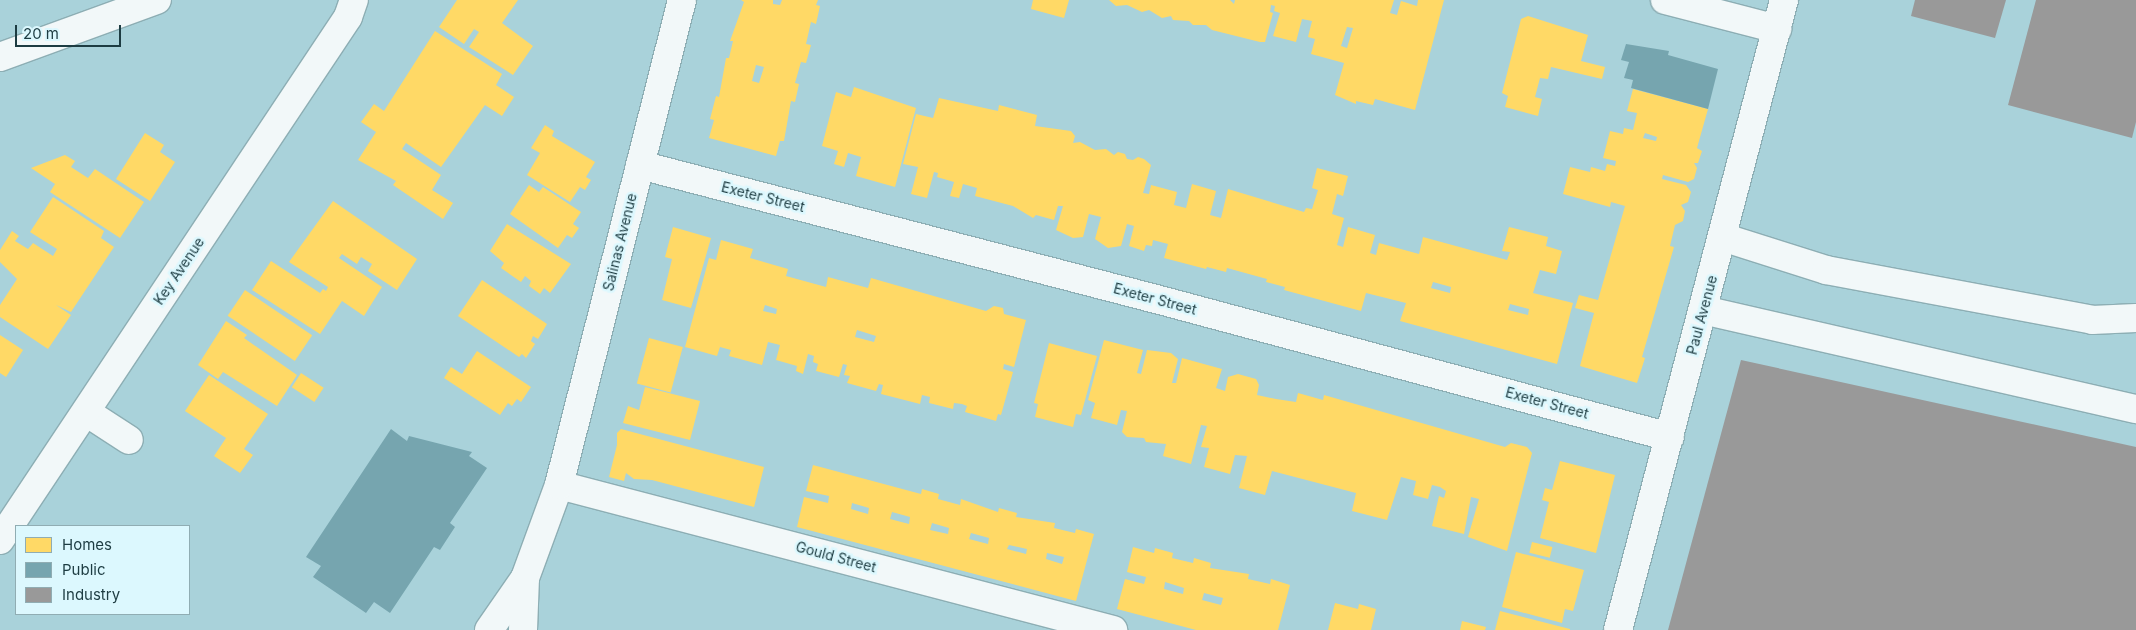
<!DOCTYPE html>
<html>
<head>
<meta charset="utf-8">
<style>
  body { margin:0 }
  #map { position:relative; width:2136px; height:630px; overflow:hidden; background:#a9d2da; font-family:Inter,sans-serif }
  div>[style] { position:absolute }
  .homes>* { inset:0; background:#ffd966; transform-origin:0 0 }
  .public>* { inset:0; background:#76a5af }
  .industry>* { inset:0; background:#999 }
  .roads { filter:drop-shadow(1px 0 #8daeb4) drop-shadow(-1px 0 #8daeb4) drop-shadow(0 1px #8daeb4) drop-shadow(0 -1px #8daeb4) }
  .minor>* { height:28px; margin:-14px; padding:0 14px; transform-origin:14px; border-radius:14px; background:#f2f8f9 }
  .major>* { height:28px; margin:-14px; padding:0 14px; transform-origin:14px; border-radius:14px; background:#f2f8f9 }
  span { translate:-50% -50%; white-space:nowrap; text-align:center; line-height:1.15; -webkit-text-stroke:5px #dcf8fe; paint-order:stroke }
  .street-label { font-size:14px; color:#1d3c42 }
  .legend { position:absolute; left:15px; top:525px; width:175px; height:90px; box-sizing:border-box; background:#dcf8fe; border:1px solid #90adb3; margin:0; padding:6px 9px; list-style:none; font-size:15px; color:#1d3c42 }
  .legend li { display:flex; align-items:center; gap:10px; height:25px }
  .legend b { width:25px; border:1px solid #90adb3 }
  .scale { position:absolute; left:15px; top:25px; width:106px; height:22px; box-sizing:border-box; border:2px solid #1d3c42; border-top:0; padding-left:6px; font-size:15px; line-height:18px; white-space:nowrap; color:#1d3c42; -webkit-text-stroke:4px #dcf8fe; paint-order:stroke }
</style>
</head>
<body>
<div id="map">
  <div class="homes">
    <i style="clip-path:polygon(457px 0,518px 0,502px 23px,533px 46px,513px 75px,469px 47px,479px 32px,474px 29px,464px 44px,439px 27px)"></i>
    <i style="clip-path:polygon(evenodd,741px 0,773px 0,773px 4px,780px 5px,782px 0,818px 0,816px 5px,820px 6px,816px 24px,811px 22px,806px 44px,811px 45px,806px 63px,801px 62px,795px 83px,799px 84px,795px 102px,791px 101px,784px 141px,780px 141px,776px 156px,709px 138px,714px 120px,710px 119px,716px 96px,719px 97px,726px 58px,729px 58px,733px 41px,730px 41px,744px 2px,741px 0,756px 65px,764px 67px,759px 83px,752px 81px,756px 65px)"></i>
    <i style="clip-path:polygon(1033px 0,1069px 0,1064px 18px,1031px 9px)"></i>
    <i style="clip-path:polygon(evenodd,1109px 0,1230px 0,1234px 4px,1235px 0,1394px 0,1390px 13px,1397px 15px,1401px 1px,1417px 6px,1418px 0,1444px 0,1415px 110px,1375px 99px,1373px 105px,1356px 101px,1356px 104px,1335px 95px,1344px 63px,1311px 54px,1315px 39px,1308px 37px,1312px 21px,1302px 19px,1296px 42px,1273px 36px,1280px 13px,1274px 11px,1275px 6px,1271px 5px,1270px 12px,1273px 13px,1265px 42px,1260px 42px,1212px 30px,1206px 25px,1193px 25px,1189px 21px,1173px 20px,1171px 16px,1162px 18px,1149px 10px,1142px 12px,1127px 5px,1116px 6px,1109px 0,1347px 27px,1353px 28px,1347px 48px,1341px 46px,1347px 27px)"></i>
    <i style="clip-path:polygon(1528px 16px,1588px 35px,1581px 61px,1605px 67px,1602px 79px,1551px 67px,1548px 79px,1540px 78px,1535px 97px,1542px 99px,1538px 116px,1505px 107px,1508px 96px,1502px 93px,1521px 19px)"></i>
    <i style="clip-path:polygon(435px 31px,502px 74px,496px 85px,514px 97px,502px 116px,485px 105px,441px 167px,406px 143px,402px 149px,441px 175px,432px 190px,453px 203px,443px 219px,393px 185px,396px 181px,358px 160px,376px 132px,361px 122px,374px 104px,384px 111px)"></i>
    <i style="clip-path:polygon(854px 87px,916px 108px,895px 187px,856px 176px,861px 157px,848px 153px,844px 167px,834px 164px,838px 151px,822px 146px,836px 92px,851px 97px)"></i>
    <i style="clip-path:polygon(evenodd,1633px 89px,1708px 109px,1697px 148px,1702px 151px,1698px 163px,1694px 163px,1697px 168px,1694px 179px,1688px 182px,1663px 175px,1662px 179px,1686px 185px,1691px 192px,1688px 202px,1681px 205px,1685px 211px,1683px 221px,1675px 225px,1670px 246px,1674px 247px,1642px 357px,1645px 358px,1637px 383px,1580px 366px,1594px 313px,1575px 308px,1579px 295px,1598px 300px,1625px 206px,1611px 202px,1610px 207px,1563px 194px,1570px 167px,1590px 172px,1591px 167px,1605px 171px,1607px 164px,1615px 166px,1616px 161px,1603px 158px,1610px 131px,1623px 134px,1624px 128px,1633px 130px,1637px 113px,1627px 111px,1633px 89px,1645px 133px,1657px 137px,1656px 141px,1643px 138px,1645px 133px)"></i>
    <i style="clip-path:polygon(evenodd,939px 98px,998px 111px,999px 105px,1037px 115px,1035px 126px,1071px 131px,1075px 136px,1073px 143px,1080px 142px,1095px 150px,1106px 149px,1114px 155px,1118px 152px,1125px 154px,1127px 159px,1133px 160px,1138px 157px,1144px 159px,1151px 165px,1143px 193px,1149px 194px,1151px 185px,1177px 192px,1174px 205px,1186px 208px,1192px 184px,1216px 191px,1210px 215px,1221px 218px,1228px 189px,1304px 212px,1306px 208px,1312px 209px,1318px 190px,1312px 188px,1317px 168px,1348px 176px,1343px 196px,1337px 194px,1332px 214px,1344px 218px,1337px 245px,1343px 247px,1348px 227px,1375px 235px,1370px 253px,1376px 255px,1379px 243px,1419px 254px,1423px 237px,1507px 260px,1510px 252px,1502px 251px,1509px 227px,1548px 237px,1546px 246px,1562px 251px,1556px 274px,1540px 270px,1533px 293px,1573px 303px,1557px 364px,1400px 321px,1406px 303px,1366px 293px,1361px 311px,1284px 290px,1285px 287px,1266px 282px,1267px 279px,1227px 268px,1226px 272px,1207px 267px,1206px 269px,1164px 258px,1168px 244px,1153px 240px,1152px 246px,1146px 245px,1144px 251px,1129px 246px,1134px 226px,1127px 224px,1121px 246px,1108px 248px,1095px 239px,1101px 217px,1089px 214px,1083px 237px,1073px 238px,1056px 230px,1063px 206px,1058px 206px,1054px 220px,1036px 215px,1033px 218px,1013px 206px,975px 196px,977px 188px,963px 184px,959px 198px,950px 196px,954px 182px,937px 177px,938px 173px,934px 172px,927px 198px,911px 194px,918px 167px,903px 164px,916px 114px,933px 118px,939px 98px,1433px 282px,1451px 287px,1450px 293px,1431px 288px,1433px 282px,939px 98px,1510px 304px,1529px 309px,1528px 315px,1508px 310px,1510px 304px)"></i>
    <i style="clip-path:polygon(545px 125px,554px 131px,552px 136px,595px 162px,586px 177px,591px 180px,585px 190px,580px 187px,570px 202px,527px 175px,540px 153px,531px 148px)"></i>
    <i style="clip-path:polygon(145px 133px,164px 145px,160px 152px,175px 162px,150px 201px,116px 179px)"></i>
    <i style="clip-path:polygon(65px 155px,75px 161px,71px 167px,88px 178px,95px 169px,144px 202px,120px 238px,50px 192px,55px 184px,31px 168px)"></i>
    <i style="clip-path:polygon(529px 185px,539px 192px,543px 187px,581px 212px,573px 224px,579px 228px,572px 238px,567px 235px,558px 248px,510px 214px)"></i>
    <i style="clip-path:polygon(53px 197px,104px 231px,101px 238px,114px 247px,71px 312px,56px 305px,71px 315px,48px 349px,0 317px,0 305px,17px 279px,0 262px,0 250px,12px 231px,19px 236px,15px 241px,28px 249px,33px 243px,53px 256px,57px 249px,30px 232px)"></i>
    <i style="clip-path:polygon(333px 201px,417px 259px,397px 290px,368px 271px,372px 264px,361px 257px,357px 264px,342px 254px,339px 258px,382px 287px,364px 316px,342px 301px,320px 334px,252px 290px,271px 261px,320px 293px,323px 289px,326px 291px,328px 287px,289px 262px)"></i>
    <i style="clip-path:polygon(507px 224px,571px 264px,550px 293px,544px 288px,540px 294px,529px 286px,531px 281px,525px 276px,521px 282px,501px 268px,504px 263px,490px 251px)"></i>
    <i style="clip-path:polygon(673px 227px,711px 238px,691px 308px,662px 300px,672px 259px,665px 257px)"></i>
    <i style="clip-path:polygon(evenodd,721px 240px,753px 249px,750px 258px,788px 269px,786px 276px,826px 287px,828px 277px,868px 288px,871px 278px,986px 311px,994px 306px,1003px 308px,1004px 314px,1026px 320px,1014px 367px,1004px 364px,1003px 369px,1013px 372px,1001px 415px,998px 414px,996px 421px,965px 412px,967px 406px,962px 404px,954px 403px,953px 409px,929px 403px,930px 397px,922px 395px,920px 404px,881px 394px,883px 385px,879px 384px,876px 391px,847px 383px,850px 376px,844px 375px,847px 365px,843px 364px,839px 377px,816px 371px,818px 364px,813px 362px,814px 356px,808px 354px,803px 374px,796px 371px,797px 366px,776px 360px,780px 345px,768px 342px,762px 365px,729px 356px,731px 350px,720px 347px,717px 356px,685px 347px,709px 258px,716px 260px,721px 240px,765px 305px,777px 309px,776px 314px,763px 311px,765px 305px,721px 240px,857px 330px,876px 336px,874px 342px,855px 337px,857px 330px)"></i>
    <i style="clip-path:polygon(482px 280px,547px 324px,538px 339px,533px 336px,531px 341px,535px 344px,526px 358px,522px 354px,519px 357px,458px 316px)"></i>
    <i style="left:245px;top:290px;width:81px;height:31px;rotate:34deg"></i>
    <i style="clip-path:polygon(226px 321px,247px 335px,244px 338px,297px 375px,277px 406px,223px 372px,218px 379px,198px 365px)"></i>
    <i style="clip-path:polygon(0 335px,23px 350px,6px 377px,0 373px)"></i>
    <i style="left:649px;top:338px;width:35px;height:47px;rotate:15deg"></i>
    <i style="clip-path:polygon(1104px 340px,1143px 350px,1137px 373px,1141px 374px,1147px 350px,1171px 353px,1178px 359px,1172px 383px,1176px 383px,1182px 358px,1222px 369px,1216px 388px,1225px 391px,1228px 377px,1238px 374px,1256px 379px,1259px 385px,1257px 395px,1276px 399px,1296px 402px,1298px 393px,1323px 400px,1324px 395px,1505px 447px,1511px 443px,1527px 447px,1532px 453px,1507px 551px,1468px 537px,1479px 499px,1471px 497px,1464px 534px,1432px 526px,1439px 496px,1444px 498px,1446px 491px,1440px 487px,1432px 485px,1428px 499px,1413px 495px,1416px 481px,1401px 477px,1387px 520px,1352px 511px,1356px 493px,1272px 471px,1265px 495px,1239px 488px,1247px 456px,1235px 455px,1230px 474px,1204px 467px,1209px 448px,1201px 447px,1207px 426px,1201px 425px,1191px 464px,1163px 456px,1166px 444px,1146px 442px,1144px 438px,1127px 437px,1122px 432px,1127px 411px,1121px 410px,1117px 425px,1091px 418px,1095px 403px,1088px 400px)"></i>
    <i style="clip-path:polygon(1049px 343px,1097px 356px,1081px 415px,1076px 414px,1073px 427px,1035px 417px,1038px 404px,1034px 403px)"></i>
    <i style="clip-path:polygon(477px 351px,531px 387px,521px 402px,517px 399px,512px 406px,508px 403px,500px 415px,444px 378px,451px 367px,462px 374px)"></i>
    <i style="left:301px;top:373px;width:27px;height:17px;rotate:33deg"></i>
    <i style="clip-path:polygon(209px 375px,268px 414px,244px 449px,253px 455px,240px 473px,214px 456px,226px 438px,185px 411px)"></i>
    <i style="clip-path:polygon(645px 387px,700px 401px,690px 440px,623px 423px,628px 406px,639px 410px)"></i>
    <i style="clip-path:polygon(621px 429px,764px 467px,754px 507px,652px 480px,634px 479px,626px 473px,624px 481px,609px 477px,617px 445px,617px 433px)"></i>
    <i style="clip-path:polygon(1560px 461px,1615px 475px,1596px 553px,1540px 538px,1549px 502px,1542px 500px,1545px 488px,1552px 490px)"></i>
    <i style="clip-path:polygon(evenodd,813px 465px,921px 494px,922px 489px,939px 494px,938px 499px,960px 505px,961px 499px,998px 512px,999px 508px,1017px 513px,1016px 517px,1055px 523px,1054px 528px,1075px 533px,1076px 529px,1094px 534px,1076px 601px,797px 527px,804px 497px,828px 503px,829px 496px,806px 491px,813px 465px,852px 503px,869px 508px,868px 514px,851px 509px,852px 503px,813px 465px,892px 512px,910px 517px,909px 524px,890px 519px,892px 512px,813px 465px,932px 523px,949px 528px,948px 534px,930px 530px,932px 523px,813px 465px,971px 533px,989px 538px,988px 544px,969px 539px,971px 533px,813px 465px,1009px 545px,1027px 549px,1026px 554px,1007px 549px,1009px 545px,813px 465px,1047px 553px,1064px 557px,1062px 564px,1046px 559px,1047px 553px)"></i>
    <i style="left:1532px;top:542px;width:21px;height:11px;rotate:14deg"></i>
    <i style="clip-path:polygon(evenodd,1133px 547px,1154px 553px,1155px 548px,1173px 553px,1172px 558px,1193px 563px,1194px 558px,1211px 563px,1210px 568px,1249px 574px,1248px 579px,1270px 584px,1271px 579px,1290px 585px,1278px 630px,1196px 630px,1117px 609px,1125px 579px,1144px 584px,1146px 577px,1127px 572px,1133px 547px,1165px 582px,1184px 588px,1183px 594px,1164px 589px,1165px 582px,1133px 547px,1204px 593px,1223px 598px,1221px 605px,1202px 600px,1204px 593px)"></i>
    <i style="clip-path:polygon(1516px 552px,1584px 570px,1573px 611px,1565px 609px,1562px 623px,1502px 607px)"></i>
    <i style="clip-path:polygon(1335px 603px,1358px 609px,1359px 604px,1376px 609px,1371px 630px,1328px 630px)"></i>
    <i style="clip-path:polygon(1500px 611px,1570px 629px,1570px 630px,1495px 630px)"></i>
    <i style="clip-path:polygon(1462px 621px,1486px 627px,1485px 630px,1460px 630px)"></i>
  </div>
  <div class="public">
    <i style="clip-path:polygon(1626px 44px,1669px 51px,1668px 55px,1718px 69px,1708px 109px,1631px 88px,1633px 80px,1624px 78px,1629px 62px,1621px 60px)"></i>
    <i style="clip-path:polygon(391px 429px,407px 441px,409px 436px,472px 452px,469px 456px,487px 468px,450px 523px,455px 527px,440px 550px,434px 547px,390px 613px,374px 602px,366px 613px,313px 577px,321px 566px,306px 557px)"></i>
  </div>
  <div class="industry">
    <i style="clip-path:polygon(1915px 0,2006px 0,1995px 38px,1911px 16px)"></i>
    <i style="clip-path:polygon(2036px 0,2136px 0,2136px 122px,2132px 138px,2008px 105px)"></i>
    <i style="clip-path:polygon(1741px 360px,2136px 447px,2136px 630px,1668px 630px)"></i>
  </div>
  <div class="roads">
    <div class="minor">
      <i style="left:1665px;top:0;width:116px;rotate:14.5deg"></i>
      <i style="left:640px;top:165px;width:533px;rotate:14.56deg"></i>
      <i style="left:1156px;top:299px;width:532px;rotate:15.03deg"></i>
      <i style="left:1722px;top:237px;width:109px;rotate:17.6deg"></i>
      <i style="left:1826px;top:270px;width:271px;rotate:10.6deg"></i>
      <i style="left:2092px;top:320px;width:44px;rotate:-2.6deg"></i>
      <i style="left:1703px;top:310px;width:444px;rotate:12.9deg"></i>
      <i style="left:86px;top:412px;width:51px;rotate:33.1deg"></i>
      <i style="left:559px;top:485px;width:573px;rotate:14.67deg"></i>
      <i style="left:0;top:540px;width:628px;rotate:-56.36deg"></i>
      <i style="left:348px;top:17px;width:18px;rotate:-71deg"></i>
      <i style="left:489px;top:630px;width:63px;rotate:-55.3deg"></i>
      <i style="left:525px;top:578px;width:99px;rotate:-69.9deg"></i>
      <i style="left:559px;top:485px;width:500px;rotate:-75.77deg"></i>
      <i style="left:523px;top:630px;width:52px;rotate:-87.8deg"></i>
    </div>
    <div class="major">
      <i style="left:0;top:57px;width:167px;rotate:-20deg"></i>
      <i style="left:1618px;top:630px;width:652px;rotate:-75.24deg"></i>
    </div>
  </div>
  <div class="street-label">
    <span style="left:763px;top:197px;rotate:14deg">Exeter Street</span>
    <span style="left:620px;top:242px;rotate:-76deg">Salinas Avenue</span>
    <span style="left:179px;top:271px;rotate:-56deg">Key Avenue</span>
    <span style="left:1155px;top:299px;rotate:15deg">Exeter Street</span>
    <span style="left:1702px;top:315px;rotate:-75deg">Paul Avenue</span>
    <span style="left:1547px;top:403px;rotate:15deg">Exeter Street</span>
    <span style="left:836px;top:557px;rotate:15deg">Gould Street</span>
  </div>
  <ul class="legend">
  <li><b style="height:14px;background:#ffd966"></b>Homes</li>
  <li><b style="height:14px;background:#76a5af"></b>Public</li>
  <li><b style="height:14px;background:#999"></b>Industry</li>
  </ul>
  <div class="scale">20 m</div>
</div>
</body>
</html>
